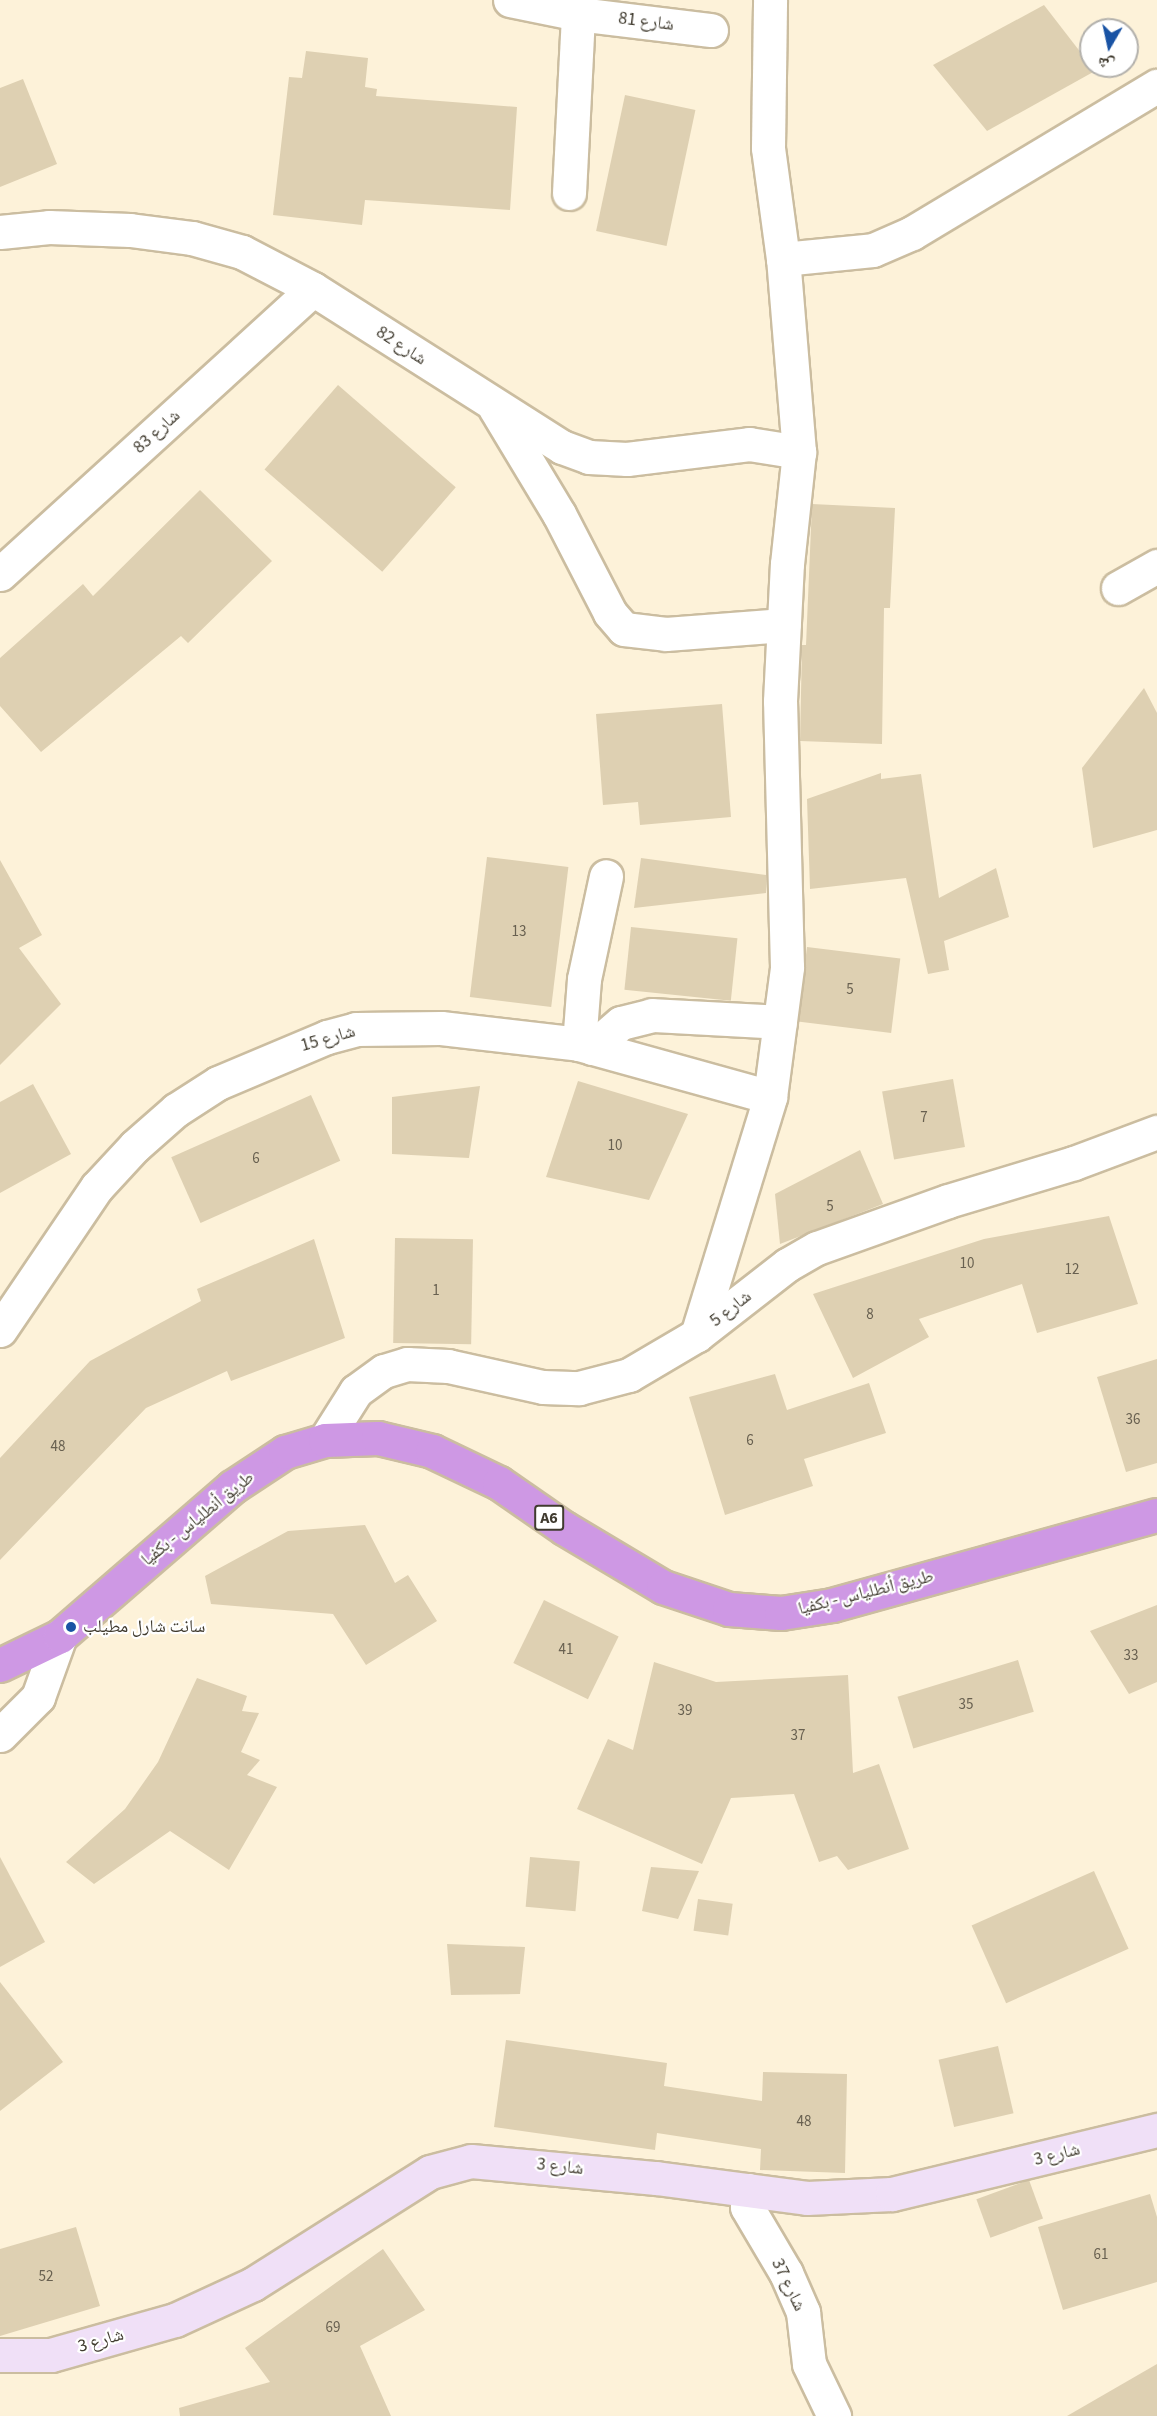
<!DOCTYPE html>
<html>
<head>
<meta charset="utf-8">
<style>
  body { margin:0 }
  #map { position:relative; width:1157px; height:2416px; overflow:hidden; background:#fdf2d9; font-family:"Source Sans 3","Noto Naskh Arabic",sans-serif }
  div>[style] { position:absolute }
  .building>* { inset:0; background:#ded0b2; transform-origin:0 0 }
  .roads { filter:drop-shadow(2px 0 #cbbda0) drop-shadow(-2px 0 #cbbda0) drop-shadow(0 2px #cbbda0) drop-shadow(0 -2px #cbbda0) }
  .street>* { height:33px; margin:-16.5px; padding:0 16.5px; transform-origin:16.5px; border-radius:16.5px; background:#fff }
  .secondary>* { height:33px; margin:-16.5px; padding:0 16.5px; transform-origin:16.5px; border-radius:16.5px; background:#f0e0f7 }
  .highway>* { height:33px; margin:-16.5px; padding:0 16.5px; transform-origin:16.5px; border-radius:16.5px; background:#ce98e4 }
  .dots>* { width:16px; height:16px; translate:-50% -50%; box-sizing:border-box; border:3px solid #fff; border-radius:50% }
  span { translate:-50% -50%; white-space:nowrap; text-align:center; line-height:1.15; -webkit-text-stroke:4.5px #fff; paint-order:stroke }
  .number-label { font-size:15px; color:#686050 }
  .number-label span { -webkit-text-stroke-width:0 }
  .shield-label span { padding:2px 4px; background:#fff; border:2px solid; border-radius:4px; -webkit-text-stroke-width:0 }
  .shield-label { font-size:16px; color:#403b2f; font-weight:700 }
  .street-label { font-size:18px; color:#403b2f }
  .poi-label { font-size:18px; color:#403b2f }
  .left { translate:0 -50%; text-align:left }
  .north { position:absolute; left:1079px; top:18px; width:60px; height:60px; box-sizing:border-box; background:#fff; border:2px solid #b3b1ac; border-radius:50%; rotate:189deg; font-size:16px; font-weight:700; line-height:24px; text-align:center; color:#403b2f }
  .north::after { content:''; display:block; margin:auto; width:21px; height:27px; background:#1953a4; clip-path:polygon(50% 0,100% 100%,50% 72%,0 100%) }
</style>
</head>
<body>
<div id="map">
  <div class="building">
    <i style="clip-path:polygon(1044px 5px,1095px 71px,987px 131px,933px 65px)"></i>
    <i style="clip-path:polygon(306px 51px,368px 58px,365px 87px,377px 89px,376px 96px,517px 107px,510px 210px,365px 200px,362px 225px,273px 215px,289px 77px,302px 78px)"></i>
    <i style="clip-path:polygon(23px 79px,57px 164px,0 187px,0 88px)"></i>
    <i style="left:625px;top:95px;width:72px;height:139px;rotate:12deg"></i>
    <i style="left:338px;top:385px;width:156px;height:112px;rotate:41deg"></i>
    <i style="clip-path:polygon(200px 490px,272px 561px,188px 643px,181px 636px,41px 752px,0 706px,0 658px,83px 584px,93px 596px)"></i>
    <i style="clip-path:polygon(812px 504px,895px 508px,890px 608px,884px 608px,882px 744px,800px 741px,802px 645px,806px 645px)"></i>
    <i style="clip-path:polygon(1144px 688px,1157px 713px,1157px 830px,1093px 848px,1082px 768px)"></i>
    <i style="clip-path:polygon(722px 704px,731px 817px,640px 825px,638px 802px,603px 805px,596px 714px)"></i>
    <i style="clip-path:polygon(881px 773px,881px 779px,921px 774px,939px 898px,996px 868px,1009px 917px,944px 941px,949px 970px,928px 974px,906px 878px,810px 889px,807px 799px)"></i>
    <i style="left:487px;top:857px;width:82px;height:141px;rotate:7deg"></i>
    <i style="clip-path:polygon(641px 858px,766px 875px,766px 893px,634px 908px)"></i>
    <i style="clip-path:polygon(0 860px,42px 935px,19px 948px,61px 1004px,0 1065px)"></i>
    <i style="left:631px;top:927px;width:107px;height:63px;rotate:6deg"></i>
    <i style="left:807px;top:947px;width:94px;height:75px;rotate:7deg"></i>
    <i style="left:953px;top:1079px;width:69px;height:72px;rotate:80deg"></i>
    <i style="clip-path:polygon(578px 1081px,688px 1114px,649px 1200px,546px 1177px)"></i>
    <i style="clip-path:polygon(33px 1084px,71px 1154px,0 1193px,0 1102px)"></i>
    <i style="clip-path:polygon(480px 1086px,469px 1158px,392px 1154px,392px 1097px)"></i>
    <i style="left:311px;top:1095px;width:72px;height:153px;rotate:66deg"></i>
    <i style="clip-path:polygon(860px 1150px,883px 1204px,780px 1244px,775px 1194px)"></i>
    <i style="clip-path:polygon(1109px 1216px,1138px 1304px,1037px 1333px,1022px 1284px,919px 1319px,929px 1337px,853px 1378px,813px 1294px,984px 1239px)"></i>
    <i style="left:395px;top:1238px;width:78px;height:105px;rotate:1deg"></i>
    <i style="clip-path:polygon(314px 1239px,345px 1338px,231px 1381px,227px 1371px,146px 1408px,0 1560px,0 1458px,90px 1361px,201px 1301px,197px 1289px)"></i>
    <i style="clip-path:polygon(1157px 1359px,1157px 1463px,1126px 1472px,1097px 1377px)"></i>
    <i style="clip-path:polygon(775px 1374px,787px 1410px,869px 1383px,886px 1433px,804px 1459px,813px 1486px,725px 1515px,689px 1397px)"></i>
    <i style="clip-path:polygon(365px 1525px,395px 1583px,408px 1575px,437px 1621px,366px 1665px,333px 1614px,211px 1604px,205px 1576px,288px 1531px)"></i>
    <i style="left:544px;top:1600px;width:83px;height:70px;rotate:26deg"></i>
    <i style="clip-path:polygon(1157px 1605px,1157px 1682px,1129px 1694px,1090px 1631px)"></i>
    <i style="left:1018px;top:1660px;width:54px;height:126px;rotate:73deg"></i>
    <i style="clip-path:polygon(654px 1662px,716px 1682px,848px 1675px,853px 1773px,879px 1764px,909px 1849px,848px 1870px,837px 1856px,819px 1862px,794px 1794px,731px 1798px,702px 1864px,577px 1809px,608px 1739px,633px 1750px)"></i>
    <i style="clip-path:polygon(197px 1678px,247px 1696px,242px 1711px,259px 1713px,241px 1752px,260px 1760px,247px 1775px,277px 1787px,229px 1870px,170px 1831px,94px 1884px,66px 1862px,125px 1809px,158px 1762px)"></i>
    <i style="clip-path:polygon(0 1857px,45px 1942px,0 1967px)"></i>
    <i style="left:530px;top:1857px;width:50px;height:50px;rotate:5deg"></i>
    <i style="clip-path:polygon(651px 1867px,699px 1871px,678px 1919px,642px 1911px)"></i>
    <i style="left:1094px;top:1871px;width:85px;height:134px;rotate:66deg"></i>
    <i style="left:698px;top:1899px;width:35px;height:32px;rotate:8deg"></i>
    <i style="clip-path:polygon(447px 1944px,525px 1947px,520px 1994px,451px 1995px)"></i>
    <i style="clip-path:polygon(0 1982px,63px 2062px,0 2111px)"></i>
    <i style="clip-path:polygon(506px 2040px,667px 2063px,664px 2086px,762px 2101px,763px 2072px,847px 2074px,845px 2173px,760px 2170px,761px 2149px,657px 2133px,655px 2150px,494px 2127px)"></i>
    <i style="left:998px;top:2046px;width:69px;height:61px;rotate:77deg"></i>
    <i style="left:1029px;top:2180px;width:41px;height:56px;rotate:70deg"></i>
    <i style="clip-path:polygon(1150px 2194px,1157px 2217px,1157px 2282px,1063px 2310px,1038px 2227px)"></i>
    <i style="clip-path:polygon(76px 2227px,100px 2306px,0 2336px,0 2249px)"></i>
    <i style="clip-path:polygon(383px 2249px,425px 2310px,360px 2346px,391px 2416px,180px 2416px,179px 2408px,270px 2382px,245px 2348px)"></i>
    <i style="clip-path:polygon(1157px 2364px,1157px 2416px,1067px 2416px)"></i>
  </div>
  <div class="roads">
    <div class="street">
      <i style="left:510px;top:0;width:69px;rotate:11.6deg"></i>
      <i style="left:578px;top:14px;width:134px;rotate:6.9deg"></i>
      <i style="left:569px;top:193px;width:179px;rotate:-87.1deg"></i>
      <i style="left:0;top:232px;width:49px;rotate:-5.8deg"></i>
      <i style="left:49px;top:227px;width:81px;rotate:2.1deg"></i>
      <i style="left:130px;top:230px;width:63px;rotate:7.4deg"></i>
      <i style="left:192px;top:238px;width:52px;rotate:15.6deg"></i>
      <i style="left:242px;top:252px;width:80px;rotate:27.5deg"></i>
      <i style="left:313px;top:289px;width:295px;rotate:32.4deg"></i>
      <i style="left:562px;top:447px;width:29px;rotate:20deg"></i>
      <i style="left:589px;top:457px;width:38px;rotate:3deg"></i>
      <i style="left:627px;top:459px;width:123px;rotate:-7deg"></i>
      <i style="left:749px;top:444px;width:51px;rotate:9.1deg"></i>
      <i style="left:783px;top:259px;width:90px;rotate:-5.7deg"></i>
      <i style="left:873px;top:250px;width:43px;rotate:-23.6deg"></i>
      <i style="left:912px;top:233px;width:286px;rotate:-31deg"></i>
      <i style="left:495px;top:408px;width:124px;rotate:58.9deg"></i>
      <i style="left:559px;top:514px;width:111px;rotate:62.7deg"></i>
      <i style="left:610px;top:613px;width:21px;rotate:49deg"></i>
      <i style="left:624px;top:629px;width:42px;rotate:6.8deg"></i>
      <i style="left:666px;top:634px;width:118px;rotate:-4.4deg"></i>
      <i style="left:0;top:574px;width:423px;rotate:-42.3deg"></i>
      <i style="left:1118px;top:588px;width:45px;rotate:-29.4deg"></i>
      <i style="left:579px;top:1044px;width:65px;rotate:-85.6deg"></i>
      <i style="left:584px;top:979px;width:105px;rotate:-77.9deg"></i>
      <i style="left:592px;top:1048px;width:38px;rotate:-41deg"></i>
      <i style="left:621px;top:1023px;width:32px;rotate:-14deg"></i>
      <i style="left:652px;top:1015px;width:128px;rotate:3.1deg"></i>
      <i style="left:0;top:1330px;width:173px;rotate:-55.9deg"></i>
      <i style="left:97px;top:1187px;width:56px;rotate:-47.2deg"></i>
      <i style="left:135px;top:1146px;width:55px;rotate:-41.3deg"></i>
      <i style="left:176px;top:1110px;width:50px;rotate:-32.7deg"></i>
      <i style="left:218px;top:1083px;width:118px;rotate:-22.9deg"></i>
      <i style="left:327px;top:1037px;width:30px;rotate:-15deg"></i>
      <i style="left:356px;top:1029px;width:85px;rotate:-0.7deg"></i>
      <i style="left:441px;top:1028px;width:139px;rotate:6.6deg"></i>
      <i style="left:579px;top:1044px;width:198px;rotate:15.5deg"></i>
      <i style="left:697px;top:1335px;width:249px;rotate:-72.9deg"></i>
      <i style="left:770px;top:1097px;width:131px;rotate:-82.5deg"></i>
      <i style="left:787px;top:967px;width:266px;rotate:-91.5deg"></i>
      <i style="left:780px;top:701px;width:137px;rotate:-87.1deg"></i>
      <i style="left:787px;top:564px;width:113px;rotate:-83.9deg"></i>
      <i style="left:799px;top:452px;width:194px;rotate:-94.7deg"></i>
      <i style="left:783px;top:259px;width:112px;rotate:-97.7deg"></i>
      <i style="left:768px;top:148px;width:148px;rotate:-89.2deg"></i>
      <i style="left:325px;top:1440px;width:58px;rotate:-57.7deg"></i>
      <i style="left:356px;top:1391px;width:34px;rotate:-36deg"></i>
      <i style="left:384px;top:1371px;width:24px;rotate:-17deg"></i>
      <i style="left:407px;top:1364px;width:41px;rotate:2.8deg"></i>
      <i style="left:448px;top:1366px;width:97px;rotate:12.5deg"></i>
      <i style="left:543px;top:1387px;width:36px;rotate:2deg"></i>
      <i style="left:579px;top:1388px;width:52px;rotate:-14.6deg"></i>
      <i style="left:629px;top:1375px;width:79px;rotate:-30.5deg"></i>
      <i style="left:697px;top:1335px;width:114px;rotate:-37.9deg"></i>
      <i style="left:787px;top:1265px;width:34px;rotate:-30deg"></i>
      <i style="left:817px;top:1248px;width:139px;rotate:-19.7deg"></i>
      <i style="left:948px;top:1201px;width:132px;rotate:-16.8deg"></i>
      <i style="left:1074px;top:1163px;width:89px;rotate:-20.5deg"></i>
      <i style="left:0;top:1735px;width:54px;rotate:-45deg"></i>
      <i style="left:38px;top:1697px;width:65px;rotate:-70.2deg"></i>
      <i style="left:748px;top:2190px;width:17px;rotate:93deg"></i>
      <i style="left:747px;top:2207px;width:77px;rotate:59.4deg"></i>
      <i style="left:786px;top:2273px;width:43px;rotate:66.4deg"></i>
      <i style="left:803px;top:2312px;width:52px;rotate:83.4deg"></i>
      <i style="left:809px;top:2364px;width:58px;rotate:64.3deg"></i>
    </div>
    <div class="secondary">
      <i style="left:0;top:2355px;width:51px"></i>
      <i style="left:51px;top:2355px;width:129px;rotate:-15.8deg"></i>
      <i style="left:175px;top:2320px;width:86px;rotate:-24.8deg"></i>
      <i style="left:253px;top:2284px;width:209px;rotate:-32.3deg"></i>
      <i style="left:430px;top:2172px;width:42px;rotate:-15deg"></i>
      <i style="left:471px;top:2161px;width:186px;rotate:5.3deg"></i>
      <i style="left:656px;top:2178px;width:152px;rotate:7.5deg"></i>
      <i style="left:807px;top:2198px;width:85px;rotate:-2.7deg"></i>
      <i style="left:892px;top:2194px;width:273px;rotate:-13.6deg"></i>
    </div>
    <div class="highway">
      <i style="left:0;top:1665px;width:67px;rotate:-25.8deg"></i>
      <i style="left:60px;top:1636px;width:228px;rotate:-40.9deg"></i>
      <i style="left:232px;top:1487px;width:64px;rotate:-33.4deg"></i>
      <i style="left:285px;top:1452px;width:42px;rotate:-16.7deg"></i>
      <i style="left:325px;top:1440px;width:53px;rotate:-2.2deg"></i>
      <i style="left:378px;top:1438px;width:56px;rotate:13.5deg"></i>
      <i style="left:432px;top:1451px;width:74px;rotate:25.5deg"></i>
      <i style="left:499px;top:1483px;width:79px;rotate:34.7deg"></i>
      <i style="left:564px;top:1528px;width:115px;rotate:30.8deg"></i>
      <i style="left:663px;top:1587px;width:70px;rotate:18.4deg"></i>
      <i style="left:729px;top:1609px;width:52px;rotate:4.4deg"></i>
      <i style="left:781px;top:1613px;width:52px;rotate:-8.9deg"></i>
      <i style="left:832px;top:1605px;width:337px;rotate:-15.5deg"></i>
    </div>
  </div>
  <div class="dots">
    <i style="left:71px;top:1627px;background:#1953a4"></i>
  </div>
  <div class="number-label">
    <span style="left:519px;top:932px">13</span>
    <span style="left:850px;top:990px">5</span>
    <span style="left:924px;top:1118px">7</span>
    <span style="left:615px;top:1146px">10</span>
    <span style="left:256px;top:1159px">6</span>
    <span style="left:830px;top:1207px">5</span>
    <span style="left:967px;top:1264px">10</span>
    <span style="left:1072px;top:1270px">12</span>
    <span style="left:436px;top:1291px">1</span>
    <span style="left:870px;top:1315px">8</span>
    <span style="left:1133px;top:1420px">36</span>
    <span style="left:750px;top:1441px">6</span>
    <span style="left:58px;top:1447px">48</span>
    <span style="left:566px;top:1650px">41</span>
    <span style="left:1131px;top:1656px">33</span>
    <span style="left:966px;top:1705px">35</span>
    <span style="left:685px;top:1711px">39</span>
    <span style="left:798px;top:1736px">37</span>
    <span style="left:804px;top:2122px">48</span>
    <span style="left:1101px;top:2255px">61</span>
    <span style="left:46px;top:2277px">52</span>
    <span style="left:333px;top:2328px">69</span>
  </div>
  <div class="shield-label">
    <span style="left:549px;top:1518px">A6</span>
  </div>
  <div class="street-label">
    <span style="left:646px;top:22px;rotate:7deg">شارع 81</span>
    <span style="left:401px;top:346px;rotate:33deg">شارع 82</span>
    <span style="left:157px;top:432px;rotate:-42deg">شارع 83</span>
    <span style="left:328px;top:1039px;rotate:-16deg">شارع 15</span>
    <span style="left:731px;top:1309px;rotate:-38deg">شارع 5</span>
    <span style="left:198px;top:1519px;rotate:-39deg">طريق أنطلياس - بكفيا</span>
    <span style="left:866px;top:1593px;rotate:-14deg">طريق أنطلياس - بكفيا</span>
    <span style="left:1057px;top:2155px;rotate:-14deg">شارع 3</span>
    <span style="left:560px;top:2167px;rotate:6deg">شارع 3</span>
    <span style="left:788px;top:2285px;rotate:64deg">شارع 37</span>
    <span style="left:101px;top:2341px;rotate:-16deg">شارع 3</span>
  </div>
  <div class="poi-label">
    <span class="left" style="left:83px;top:1627px">سانت شارل مطيلب</span>
  </div>
  <div class="north">ش</div>
</div>
</body>
</html>
